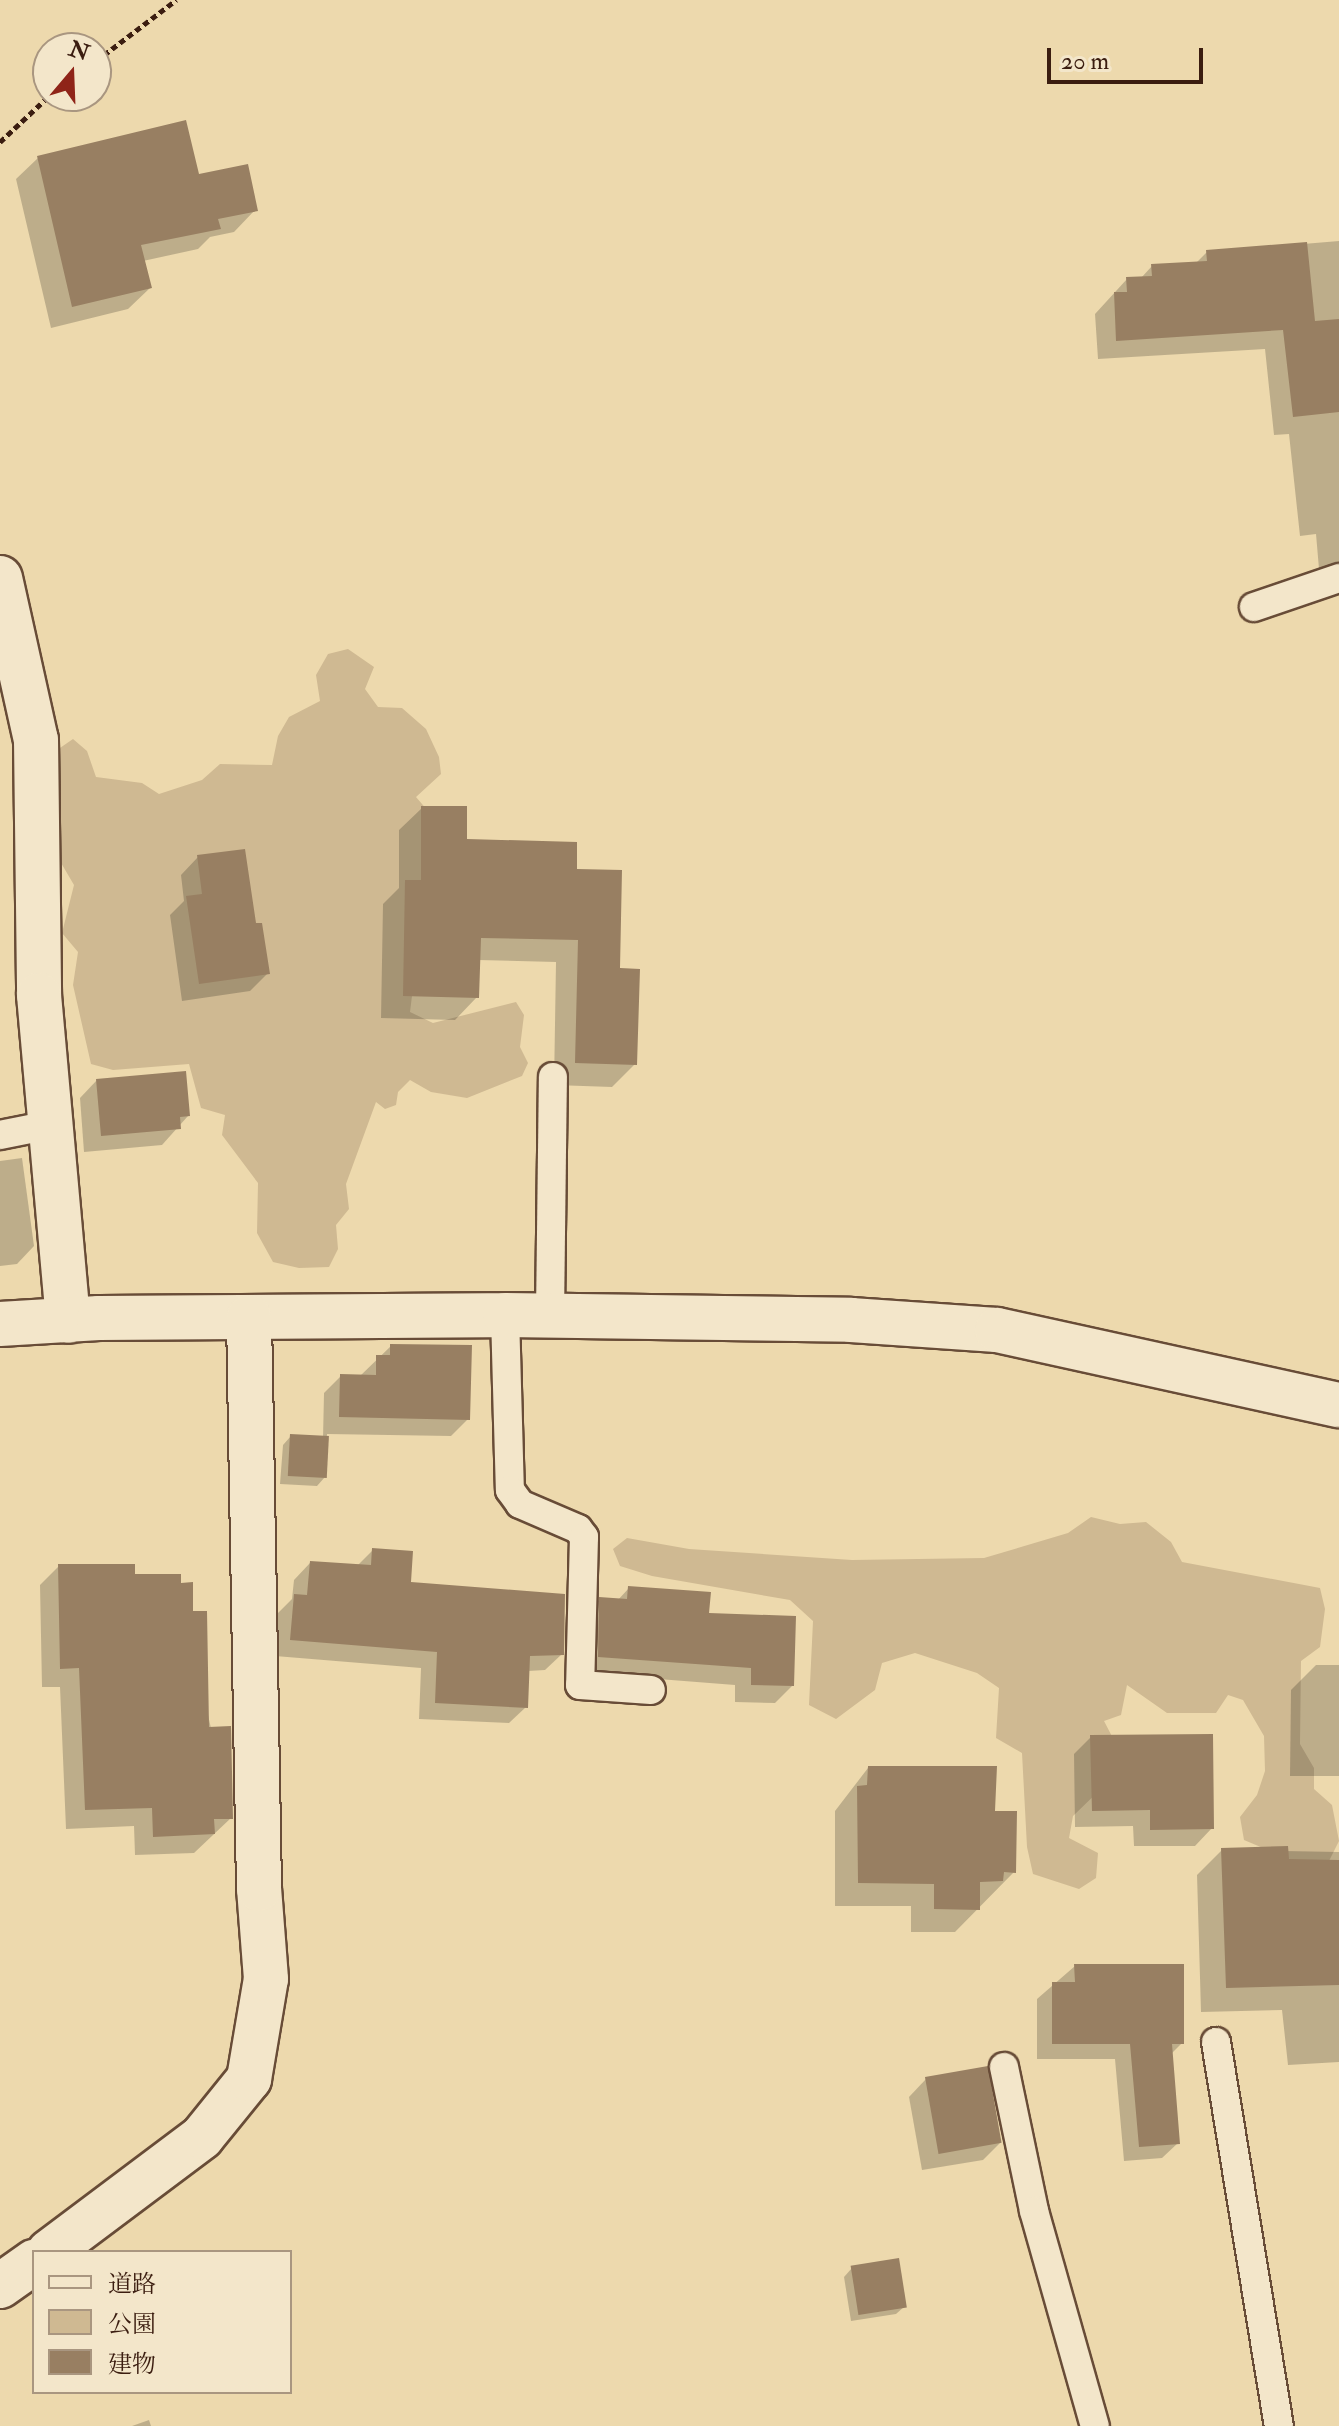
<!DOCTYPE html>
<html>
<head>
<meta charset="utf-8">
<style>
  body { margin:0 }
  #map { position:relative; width:1339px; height:2426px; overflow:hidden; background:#edd9ad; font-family:"IM FELL Double Pica","Noto Serif JP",serif }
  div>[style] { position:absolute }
  .green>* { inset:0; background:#cfb992 }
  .shadow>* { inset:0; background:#0003 }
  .building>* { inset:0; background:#987f62; transform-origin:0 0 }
  .path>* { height:5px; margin-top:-2.5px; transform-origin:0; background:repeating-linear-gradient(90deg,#3b1d10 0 6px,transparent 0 10px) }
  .roads { filter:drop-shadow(2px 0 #684c37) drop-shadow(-2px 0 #684c37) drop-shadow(0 2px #684c37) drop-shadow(0 -2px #684c37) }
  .service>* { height:28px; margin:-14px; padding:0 14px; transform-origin:14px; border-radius:14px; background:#f3e6ca }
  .minor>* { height:44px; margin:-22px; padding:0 22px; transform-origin:22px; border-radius:22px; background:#f3e6ca }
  span { translate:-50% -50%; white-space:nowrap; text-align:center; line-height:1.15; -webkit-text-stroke:6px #f3e6ca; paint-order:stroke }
  .legend { position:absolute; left:32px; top:2250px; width:260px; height:144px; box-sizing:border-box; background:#f3e6ca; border:2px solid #a99680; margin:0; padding:10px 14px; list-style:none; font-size:24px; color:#3b1d10 }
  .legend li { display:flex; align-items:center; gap:16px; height:40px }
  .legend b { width:40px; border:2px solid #a99680 }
  .north { position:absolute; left:32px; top:32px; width:80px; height:80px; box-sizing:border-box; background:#f3e6ca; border:2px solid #a99680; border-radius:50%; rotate:19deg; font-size:22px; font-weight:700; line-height:32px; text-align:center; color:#3b1d10 }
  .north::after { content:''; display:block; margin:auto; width:28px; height:36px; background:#8f2418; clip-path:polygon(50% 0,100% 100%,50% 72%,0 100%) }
  .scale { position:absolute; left:1047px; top:48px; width:156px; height:36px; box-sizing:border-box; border:4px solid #3b1d10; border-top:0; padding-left:10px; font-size:24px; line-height:28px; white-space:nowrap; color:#3b1d10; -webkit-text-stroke:6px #f3e6ca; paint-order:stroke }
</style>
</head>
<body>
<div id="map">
  <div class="green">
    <i style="clip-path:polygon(348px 649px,374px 667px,365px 689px,378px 707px,402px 708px,426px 729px,439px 757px,441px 774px,416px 797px,434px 818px,410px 1012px,433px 1023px,516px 1002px,524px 1015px,520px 1047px,528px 1063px,522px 1076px,467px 1098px,431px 1092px,410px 1080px,398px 1092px,396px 1105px,385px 1109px,376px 1102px,346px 1184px,349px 1209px,336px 1225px,338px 1249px,329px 1267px,299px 1268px,273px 1262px,257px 1233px,258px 1183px,222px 1135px,225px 1115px,201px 1108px,189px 1064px,113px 1070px,91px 1064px,73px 985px,78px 952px,62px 933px,74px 885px,57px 856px,57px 750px,73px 739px,87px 751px,96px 777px,142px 783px,159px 794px,202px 780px,220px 764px,272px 765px,278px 736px,289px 717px,320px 701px,316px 675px,328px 654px)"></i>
    <i style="clip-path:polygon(1091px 1517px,1120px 1524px,1146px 1522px,1171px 1542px,1182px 1562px,1320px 1588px,1325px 1609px,1320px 1647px,1301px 1661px,1300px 1744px,1314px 1768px,1314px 1789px,1332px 1805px,1339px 1841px,1323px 1873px,1244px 1840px,1240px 1817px,1257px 1795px,1265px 1771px,1264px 1736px,1243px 1700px,1228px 1695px,1216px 1713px,1167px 1713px,1127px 1685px,1121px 1715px,1104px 1721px,1117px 1746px,1104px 1786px,1073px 1816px,1069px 1838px,1098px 1853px,1096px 1878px,1079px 1889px,1033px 1874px,1027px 1847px,1022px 1753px,996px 1738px,999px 1688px,977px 1673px,915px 1653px,882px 1663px,875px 1690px,836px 1719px,809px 1705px,813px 1621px,790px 1600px,652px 1576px,620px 1566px,613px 1549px,627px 1538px,689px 1549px,852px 1560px,984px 1558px,1068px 1533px)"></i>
  </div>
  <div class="shadow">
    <i style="clip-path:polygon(38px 158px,255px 210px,234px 232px,210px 237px,198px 249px,143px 261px,150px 288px,128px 309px,51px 328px,16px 179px)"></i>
    <i style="clip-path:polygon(1339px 241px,1339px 567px,1319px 569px,1316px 534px,1300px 536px,1289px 434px,1274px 435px,1265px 349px,1098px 359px,1095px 314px,1127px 279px,1141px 278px,1152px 266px,1195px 264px,1207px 252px)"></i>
    <i style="clip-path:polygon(422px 808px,466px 841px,575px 871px,618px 970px,635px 1064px,612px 1087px,554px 1085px,556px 962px,478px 960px,477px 997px,455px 1020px,381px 1018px,383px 904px,399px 888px,399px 830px)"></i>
    <i style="clip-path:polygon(198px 857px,254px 926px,267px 974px,250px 991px,182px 1001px,170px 915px,184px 901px,181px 875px)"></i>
    <i style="clip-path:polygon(97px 1080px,188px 1116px,162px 1145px,84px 1152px,80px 1098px)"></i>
    <i style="clip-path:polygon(22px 1158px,34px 1246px,17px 1264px,0 1266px,0 1161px)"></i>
    <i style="clip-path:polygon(391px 1346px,468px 1419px,451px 1436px,327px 1434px,325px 1477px,317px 1486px,280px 1484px,283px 1445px,291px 1436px,323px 1438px,324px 1393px,341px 1376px,360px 1376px)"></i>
    <i style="clip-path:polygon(373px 1550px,409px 1584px,562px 1654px,545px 1670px,528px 1671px,526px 1707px,509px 1723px,419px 1719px,421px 1668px,275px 1656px,278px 1613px,292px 1599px,294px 1580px,310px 1563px,357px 1566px)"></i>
    <i style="clip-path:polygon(59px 1566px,179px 1585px,231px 1818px,194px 1853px,135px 1855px,134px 1826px,66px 1829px,60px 1687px,42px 1687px,40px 1585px)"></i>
    <i style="clip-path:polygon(629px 1588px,707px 1615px,792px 1686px,775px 1703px,735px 1702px,735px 1685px,582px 1673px,583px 1616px,600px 1599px,617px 1601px)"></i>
    <i style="clip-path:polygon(1316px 1665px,1339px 1665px,1339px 1776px,1290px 1776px,1291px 1690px)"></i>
    <i style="clip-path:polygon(1091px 1737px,1212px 1828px,1195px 1846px,1134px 1846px,1133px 1826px,1075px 1827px,1074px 1754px)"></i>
    <i style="clip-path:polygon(868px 1768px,993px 1813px,1014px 1872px,955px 1932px,911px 1932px,911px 1906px,835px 1906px,835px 1811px)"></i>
    <i style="clip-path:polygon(1222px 1850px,1339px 1852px,1339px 2062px,1288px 2065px,1282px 2010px,1201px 2012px,1197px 1875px)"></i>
    <i style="clip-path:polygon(1075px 1966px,1182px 2043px,1171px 2054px,1178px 2143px,1162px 2158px,1124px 2161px,1115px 2059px,1037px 2059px,1037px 1999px)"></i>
    <i style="clip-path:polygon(926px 2079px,1000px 2143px,983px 2160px,922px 2170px,909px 2097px)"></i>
    <i style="clip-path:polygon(852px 2268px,905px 2306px,896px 2314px,851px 2321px,844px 2277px)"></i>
    <i style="clip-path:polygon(149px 2420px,151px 2426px,132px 2426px)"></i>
  </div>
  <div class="building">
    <i style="clip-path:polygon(186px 120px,199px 174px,248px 164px,258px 211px,218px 219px,221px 229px,141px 245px,152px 288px,72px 307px,37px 156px)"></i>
    <i style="clip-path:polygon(1307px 242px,1315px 321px,1339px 319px,1339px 412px,1293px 417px,1283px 330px,1116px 341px,1114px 292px,1127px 292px,1126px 277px,1152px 276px,1151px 264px,1207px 261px,1206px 250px)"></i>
    <i style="clip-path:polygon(421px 806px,467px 806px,467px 839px,577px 842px,577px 869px,622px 870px,620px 968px,640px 969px,637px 1065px,575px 1063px,578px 940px,481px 938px,479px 998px,403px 996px,405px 880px,421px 880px)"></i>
    <i style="clip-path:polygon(245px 849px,256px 923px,262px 923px,270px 974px,199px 984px,186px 896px,202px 894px,197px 855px)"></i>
    <i style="clip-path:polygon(186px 1071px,190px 1116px,180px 1117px,181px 1129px,101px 1136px,96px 1079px)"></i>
    <i style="clip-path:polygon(390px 1344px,472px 1345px,470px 1420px,339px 1417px,340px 1374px,376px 1375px,376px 1355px,390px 1355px)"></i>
    <i style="left:290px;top:1434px;width:39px;height:42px;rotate:3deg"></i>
    <i style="clip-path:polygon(372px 1548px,413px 1551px,411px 1582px,565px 1594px,564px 1655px,530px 1656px,528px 1708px,435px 1703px,437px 1652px,290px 1640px,294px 1594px,307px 1595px,310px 1561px,371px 1565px)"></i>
    <i style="clip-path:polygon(58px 1564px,135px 1564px,135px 1574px,181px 1574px,181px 1583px,193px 1582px,193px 1611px,207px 1611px,209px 1727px,231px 1726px,233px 1819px,214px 1819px,215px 1834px,153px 1837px,152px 1808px,85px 1810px,79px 1668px,60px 1669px)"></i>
    <i style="clip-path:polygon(628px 1586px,711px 1592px,709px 1613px,796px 1616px,794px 1686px,751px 1685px,751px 1668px,598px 1657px,599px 1597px,627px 1599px)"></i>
    <i style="clip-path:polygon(1213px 1734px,1214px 1829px,1150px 1830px,1150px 1810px,1092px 1811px,1090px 1735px)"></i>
    <i style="clip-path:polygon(868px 1766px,997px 1766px,995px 1811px,1017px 1811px,1016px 1873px,1004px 1872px,1003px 1881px,980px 1882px,980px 1910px,934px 1909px,934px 1884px,858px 1883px,857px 1786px,867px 1785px)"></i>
    <i style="clip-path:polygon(1288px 1846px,1289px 1859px,1339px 1860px,1339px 1985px,1226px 1988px,1221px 1848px)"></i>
    <i style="clip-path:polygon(1074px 1964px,1184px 1964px,1184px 2044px,1172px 2044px,1180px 2144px,1139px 2147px,1130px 2044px,1052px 2044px,1052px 1982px,1075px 1982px)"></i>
    <i style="left:988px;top:2066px;width:78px;height:64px;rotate:80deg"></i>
    <i style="left:899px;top:2258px;width:50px;height:49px;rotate:81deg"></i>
  </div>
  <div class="path">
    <i style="left:96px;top:61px;width:101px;rotate:-37.3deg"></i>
    <i style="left:0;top:142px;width:67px;rotate:-43.2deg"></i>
  </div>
  <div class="roads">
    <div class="service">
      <i style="left:1254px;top:607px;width:90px;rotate:-18.8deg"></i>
      <i style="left:0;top:1135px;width:51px;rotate:-11.3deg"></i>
      <i style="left:505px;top:1315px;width:175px;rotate:88.4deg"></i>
      <i style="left:510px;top:1490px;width:17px;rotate:54deg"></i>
      <i style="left:520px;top:1504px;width:63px;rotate:23.3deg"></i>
      <i style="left:578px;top:1529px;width:10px;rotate:53deg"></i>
      <i style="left:584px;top:1537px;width:148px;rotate:91.5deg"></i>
      <i style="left:580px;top:1685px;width:71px;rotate:4deg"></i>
      <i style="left:550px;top:1315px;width:238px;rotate:-89.3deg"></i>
      <i style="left:1216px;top:2042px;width:389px;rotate:80.7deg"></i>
      <i style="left:1004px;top:2067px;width:147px;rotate:78.2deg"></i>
      <i style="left:1034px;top:2211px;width:223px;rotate:74.2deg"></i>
    </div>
    <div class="minor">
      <i style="left:0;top:578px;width:166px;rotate:77.5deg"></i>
      <i style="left:36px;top:740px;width:255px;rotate:89.3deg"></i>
      <i style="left:39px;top:995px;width:327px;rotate:84.9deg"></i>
      <i style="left:0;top:1324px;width:99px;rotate:-3.5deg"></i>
      <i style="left:99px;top:1318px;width:406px;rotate:-0.4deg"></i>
      <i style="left:505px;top:1315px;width:346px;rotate:0.8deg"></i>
      <i style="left:851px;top:1320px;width:146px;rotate:3.9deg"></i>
      <i style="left:997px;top:1330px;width:350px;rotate:12.4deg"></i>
      <i style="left:49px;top:2252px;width:191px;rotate:-36.9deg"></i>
      <i style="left:202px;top:2137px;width:75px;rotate:-51deg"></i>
      <i style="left:249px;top:2079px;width:101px;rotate:-80.4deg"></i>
      <i style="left:266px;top:1979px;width:90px;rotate:-94.4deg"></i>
      <i style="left:259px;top:1889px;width:572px;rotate:-91deg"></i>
      <i style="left:0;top:2286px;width:42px;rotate:-35.2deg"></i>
    </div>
  </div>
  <ul class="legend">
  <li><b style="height:10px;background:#f3e6ca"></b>道路</li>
  <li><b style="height:22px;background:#cfb992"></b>公園</li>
  <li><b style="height:22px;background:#987f62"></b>建物</li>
  </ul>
  <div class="north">N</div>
  <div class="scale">20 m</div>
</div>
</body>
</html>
